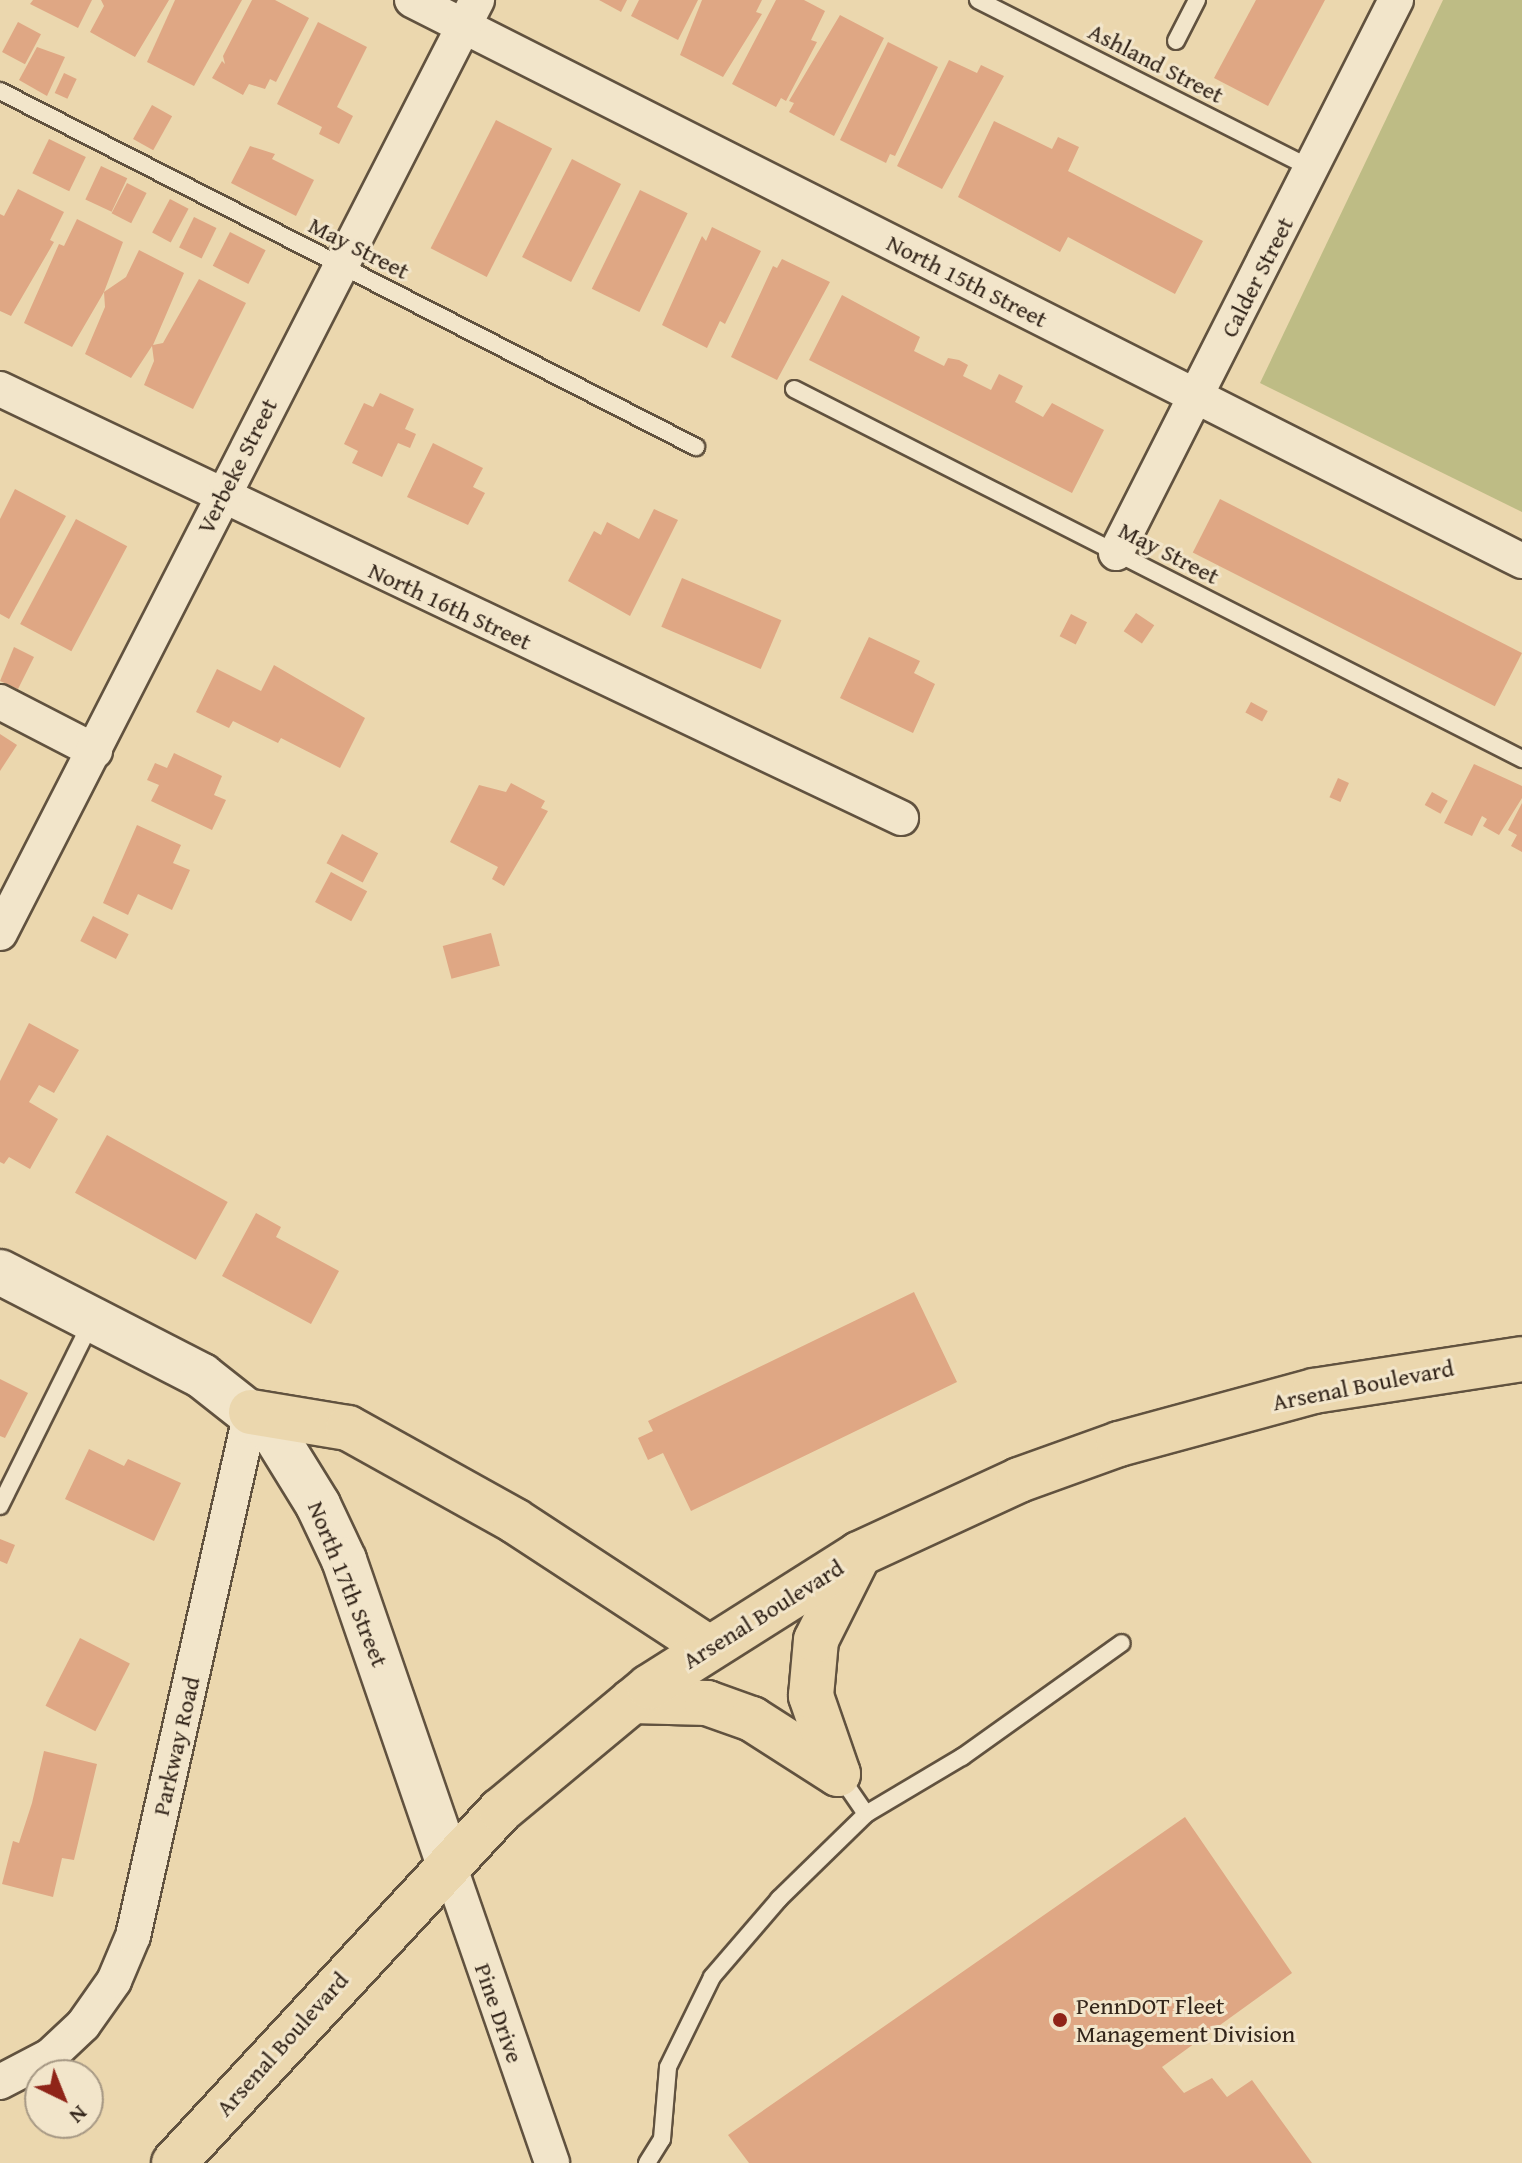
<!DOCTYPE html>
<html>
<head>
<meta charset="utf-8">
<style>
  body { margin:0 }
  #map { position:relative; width:1522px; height:2163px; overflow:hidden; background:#ebd7ae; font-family:"Gentium Book Plus",serif }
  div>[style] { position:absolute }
  .green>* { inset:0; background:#bebc85 }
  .building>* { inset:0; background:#dfa784; transform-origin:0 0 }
  .roads { filter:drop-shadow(2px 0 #61523f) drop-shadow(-2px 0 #61523f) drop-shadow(0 2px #61523f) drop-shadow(0 -2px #61523f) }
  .lane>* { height:16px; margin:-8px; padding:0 8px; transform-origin:8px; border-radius:8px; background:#f2e5ca }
  .street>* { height:34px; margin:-17px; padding:0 17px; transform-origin:17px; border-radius:17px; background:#f2e5ca }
  .secondary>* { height:44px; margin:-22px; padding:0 22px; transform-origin:22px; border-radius:22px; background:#f2e5ca }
  .primary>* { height:44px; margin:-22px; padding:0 22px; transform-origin:22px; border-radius:22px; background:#ebd7ae }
  .dots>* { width:22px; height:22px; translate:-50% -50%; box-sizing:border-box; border:4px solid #f2e5ca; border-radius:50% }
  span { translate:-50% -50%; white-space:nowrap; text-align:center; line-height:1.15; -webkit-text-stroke:6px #f2e5ca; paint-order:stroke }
  .street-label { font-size:24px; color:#33251a }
  .poi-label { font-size:24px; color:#33251a }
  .left { translate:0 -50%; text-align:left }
  .north { position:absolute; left:24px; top:2059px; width:80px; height:80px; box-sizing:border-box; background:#f2e5ca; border:2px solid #a69884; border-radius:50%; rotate:137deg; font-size:22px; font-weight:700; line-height:32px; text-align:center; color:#33251a }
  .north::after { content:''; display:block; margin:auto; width:28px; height:36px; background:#8f2418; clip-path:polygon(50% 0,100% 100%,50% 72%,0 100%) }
</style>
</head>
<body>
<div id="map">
  <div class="green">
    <i style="clip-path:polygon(1443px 0,1522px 0,1522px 512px,1260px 383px)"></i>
  </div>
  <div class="building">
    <i style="clip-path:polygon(33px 0,92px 0,78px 28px,30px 4px)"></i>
    <i style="clip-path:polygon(101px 0,169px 0,135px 57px,90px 32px,104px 6px)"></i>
    <i style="clip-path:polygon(175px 0,242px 0,194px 86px,147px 62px)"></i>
    <i style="clip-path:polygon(252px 0,275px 0,309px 18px,276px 82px,270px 79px,265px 89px,249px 84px,243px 95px,212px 78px,222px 61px,225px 64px,223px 56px)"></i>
    <i style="clip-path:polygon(599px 0,627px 0,621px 12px)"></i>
    <i style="clip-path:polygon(639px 0,698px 0,678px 40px,631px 16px)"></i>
    <i style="clip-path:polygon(702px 0,762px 0,756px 12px,762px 14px,723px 77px,680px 55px)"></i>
    <i style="clip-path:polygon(776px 0,804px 0,825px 11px,811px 40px,817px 42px,786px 101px,781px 98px,776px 107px,732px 84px)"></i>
    <i style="clip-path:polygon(1256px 0,1325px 0,1268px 106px,1214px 78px)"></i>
    <i style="clip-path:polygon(840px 15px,884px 38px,834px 136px,789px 112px,794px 103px,789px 101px)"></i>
    <i style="left:18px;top:22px;width:26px;height:34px;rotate:28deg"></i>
    <i style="clip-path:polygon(318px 22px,367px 47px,337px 107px,353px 116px,339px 144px,319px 134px,322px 127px,277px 104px)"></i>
    <i style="clip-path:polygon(888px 42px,938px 67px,895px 156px,890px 154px,886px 163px,840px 140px)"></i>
    <i style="clip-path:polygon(37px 47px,65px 57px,47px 96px,19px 80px)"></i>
    <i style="clip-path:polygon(949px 60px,977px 73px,981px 65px,1004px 76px,942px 189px,897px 166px)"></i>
    <i style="left:64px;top:73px;width:14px;height:22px;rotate:25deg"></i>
    <i style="left:152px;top:105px;width:23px;height:39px;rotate:29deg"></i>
    <i style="left:496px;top:120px;width:63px;height:144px;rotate:27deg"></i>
    <i style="clip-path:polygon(994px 121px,1052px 149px,1058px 137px,1079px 147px,1068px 171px,1203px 241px,1175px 294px,1068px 237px,1060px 252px,958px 197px)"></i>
    <i style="left:49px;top:139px;width:41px;height:38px;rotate:26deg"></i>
    <i style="clip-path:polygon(250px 146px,275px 154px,272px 159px,314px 180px,296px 216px,231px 183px)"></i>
    <i style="left:572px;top:159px;width:55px;height:110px;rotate:27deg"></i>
    <i style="left:101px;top:166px;width:29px;height:37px;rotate:25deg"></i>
    <i style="left:127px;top:183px;width:22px;height:34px;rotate:27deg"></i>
    <i style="clip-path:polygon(18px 189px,64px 212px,50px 240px,54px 242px,11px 316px,0 311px,0 214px,4px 216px)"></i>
    <i style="left:640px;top:190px;width:53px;height:110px;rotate:26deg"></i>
    <i style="left:170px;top:199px;width:21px;height:38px;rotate:28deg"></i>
    <i style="left:194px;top:217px;width:25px;height:34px;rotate:26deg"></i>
    <i style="clip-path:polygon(77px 219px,123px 242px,104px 292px,126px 277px,139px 250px,184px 273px,153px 345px,163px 343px,199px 279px,246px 303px,193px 409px,144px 385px,154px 361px,152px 346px,131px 378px,85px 354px,105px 307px,104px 292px,72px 347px,24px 323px,59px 244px,64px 246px)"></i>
    <i style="clip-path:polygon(712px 227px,761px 251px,725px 324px,720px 321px,707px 348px,662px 325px,702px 236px,706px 241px)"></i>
    <i style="left:230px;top:232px;width:40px;height:38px;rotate:27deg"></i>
    <i style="clip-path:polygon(782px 259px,830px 282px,777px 380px,731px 357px,773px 266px,777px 268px)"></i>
    <i style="clip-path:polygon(842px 295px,920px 337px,914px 351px,944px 366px,948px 358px,959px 360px,968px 365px,963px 376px,991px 390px,999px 374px,1023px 386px,1015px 402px,1043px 417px,1052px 403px,1104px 430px,1072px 493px,809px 360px)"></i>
    <i style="clip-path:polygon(380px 393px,414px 409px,405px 429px,416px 434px,410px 448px,398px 443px,382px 477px,352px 463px,358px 451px,344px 444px,364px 403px,373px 407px)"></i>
    <i style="clip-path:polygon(433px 443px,483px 468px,473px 487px,485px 493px,468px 525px,407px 497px)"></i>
    <i style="clip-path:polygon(15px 489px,66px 516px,9px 619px,0 614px,0 519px)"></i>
    <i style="left:1220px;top:499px;width:339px;height:60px;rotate:27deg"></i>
    <i style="clip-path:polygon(654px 509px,678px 520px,630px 616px,568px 581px,594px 531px,601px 535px,607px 522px,639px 539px)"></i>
    <i style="left:76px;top:519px;width:58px;height:119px;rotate:28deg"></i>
    <i style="left:682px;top:578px;width:108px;height:53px;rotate:23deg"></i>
    <i style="left:1136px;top:613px;width:22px;height:22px;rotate:34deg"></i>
    <i style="left:1071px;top:614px;width:18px;height:25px;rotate:27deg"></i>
    <i style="clip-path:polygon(869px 637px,920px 661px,914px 673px,935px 684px,913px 733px,840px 698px)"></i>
    <i style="clip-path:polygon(14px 647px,34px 657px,18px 689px,0 681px)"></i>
    <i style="clip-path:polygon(274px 665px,365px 718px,340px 768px,281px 738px,278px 743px,233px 721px,229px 728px,196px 712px,217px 669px,261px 691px)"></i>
    <i style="left:1251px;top:702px;width:19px;height:12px;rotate:28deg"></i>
    <i style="clip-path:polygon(0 734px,17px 745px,0 771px)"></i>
    <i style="clip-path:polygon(174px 753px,222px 776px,214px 795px,226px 800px,212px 830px,151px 801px,159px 785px,147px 780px,155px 763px,167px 768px)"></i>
    <i style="clip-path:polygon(1474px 764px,1522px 786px,1522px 798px,1499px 835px,1483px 826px,1487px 819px,1482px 816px,1472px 836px,1444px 823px)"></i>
    <i style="left:1338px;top:778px;width:12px;height:21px;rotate:24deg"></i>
    <i style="clip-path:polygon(511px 783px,545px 801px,541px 808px,548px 811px,504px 886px,492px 879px,498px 867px,450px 842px,479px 785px,506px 792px)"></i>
    <i style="left:1432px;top:792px;width:18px;height:15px;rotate:29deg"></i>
    <i style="clip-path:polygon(1522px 803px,1522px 852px,1511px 846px,1517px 835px,1508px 830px)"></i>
    <i style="clip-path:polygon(137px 825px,181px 845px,173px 863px,190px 870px,172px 910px,138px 894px,128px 915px,103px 903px)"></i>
    <i style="left:342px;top:834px;width:41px;height:33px;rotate:28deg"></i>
    <i style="left:331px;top:872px;width:41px;height:34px;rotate:28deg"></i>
    <i style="left:93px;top:916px;width:40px;height:28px;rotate:27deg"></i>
    <i style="left:491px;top:933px;width:34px;height:50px;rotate:75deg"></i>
    <i style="clip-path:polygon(29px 1023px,79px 1050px,54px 1093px,39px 1085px,29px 1102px,58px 1119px,30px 1169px,9px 1157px,4px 1164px,0 1162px,0 1081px)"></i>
    <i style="left:107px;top:1135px;width:138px;height:66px;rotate:29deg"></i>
    <i style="clip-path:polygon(256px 1213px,281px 1227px,276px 1237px,339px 1271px,311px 1324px,222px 1276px)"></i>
    <i style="clip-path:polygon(914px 1292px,957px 1382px,691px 1511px,663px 1453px,648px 1460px,638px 1438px,653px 1431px,648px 1421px)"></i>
    <i style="clip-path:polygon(0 1379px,28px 1393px,5px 1438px,0 1436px)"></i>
    <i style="clip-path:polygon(89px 1449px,124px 1466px,128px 1459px,181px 1483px,154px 1541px,65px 1499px)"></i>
    <i style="clip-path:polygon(0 1539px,15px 1545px,7px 1564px,0 1561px)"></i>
    <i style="left:80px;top:1638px;width:56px;height:76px;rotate:27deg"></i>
    <i style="clip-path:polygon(44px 1751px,97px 1764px,74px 1860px,62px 1858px,53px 1897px,2px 1884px,13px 1841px,19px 1843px,32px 1803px)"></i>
    <i style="clip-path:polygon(1185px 1817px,1292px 1973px,1162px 2067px,1184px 2093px,1212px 2078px,1227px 2097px,1252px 2080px,1312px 2163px,749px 2163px,728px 2135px)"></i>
  </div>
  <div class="roads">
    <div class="lane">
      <i style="left:978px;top:0;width:374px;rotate:26.8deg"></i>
      <i style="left:1176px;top:41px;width:46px;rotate:-62.9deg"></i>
      <i style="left:0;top:91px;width:782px;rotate:27.09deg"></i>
      <i style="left:794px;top:389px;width:817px;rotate:26.94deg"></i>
      <i style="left:0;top:1506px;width:207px;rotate:-63.6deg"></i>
      <i style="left:840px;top:1776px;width:46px;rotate:55.6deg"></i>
      <i style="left:647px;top:2163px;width:28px;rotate:-58deg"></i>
      <i style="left:662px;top:2139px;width:72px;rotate:-85.2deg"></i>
      <i style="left:668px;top:2067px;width:100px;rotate:-63.9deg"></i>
      <i style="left:712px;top:1977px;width:103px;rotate:-49.3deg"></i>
      <i style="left:779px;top:1899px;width:122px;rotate:-44.3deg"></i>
      <i style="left:866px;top:1814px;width:112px;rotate:-30.7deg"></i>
      <i style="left:962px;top:1757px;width:196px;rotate:-35.5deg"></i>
    </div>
    <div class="street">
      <i style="left:412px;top:0;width:1244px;rotate:26.81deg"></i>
      <i style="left:0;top:389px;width:998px;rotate:25.46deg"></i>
      <i style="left:1116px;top:553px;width:620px;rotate:-63.15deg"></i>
      <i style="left:0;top:702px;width:107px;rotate:27.3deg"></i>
      <i style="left:0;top:933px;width:1048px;rotate:-62.92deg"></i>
      <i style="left:448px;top:1862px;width:318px;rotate:70.9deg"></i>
      <i style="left:0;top:2082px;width:56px;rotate:-27.5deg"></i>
      <i style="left:50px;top:2056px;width:45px;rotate:-43.2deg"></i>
      <i style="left:83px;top:2025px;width:54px;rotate:-54.8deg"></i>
      <i style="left:114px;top:1981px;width:49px;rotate:-67.1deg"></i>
      <i style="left:133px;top:1936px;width:537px;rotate:-77.31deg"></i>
    </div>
    <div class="secondary">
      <i style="left:0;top:1272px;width:227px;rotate:27.2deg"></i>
      <i style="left:202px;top:1376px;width:90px;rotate:38.3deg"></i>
      <i style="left:273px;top:1432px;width:86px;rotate:58.3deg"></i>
      <i style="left:318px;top:1505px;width:61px;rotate:64.7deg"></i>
      <i style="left:344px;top:1560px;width:319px;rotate:71deg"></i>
    </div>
    <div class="primary">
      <i style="left:251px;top:1412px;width:98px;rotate:9.4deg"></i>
      <i style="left:348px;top:1428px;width:191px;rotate:29.1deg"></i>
      <i style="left:515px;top:1521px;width:232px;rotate:33.2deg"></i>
      <i style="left:632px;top:1701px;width:75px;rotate:1.5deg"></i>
      <i style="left:707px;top:1703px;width:48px;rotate:19.6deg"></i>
      <i style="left:752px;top:1719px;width:102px;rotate:32.6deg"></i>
      <i style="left:838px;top:1774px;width:83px;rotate:-109.1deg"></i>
      <i style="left:811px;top:1696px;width:56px;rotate:-84.9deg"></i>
      <i style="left:816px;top:1640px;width:96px;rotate:-63.4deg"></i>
      <i style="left:174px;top:2163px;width:481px;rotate:-47.2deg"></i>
      <i style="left:501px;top:1810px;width:192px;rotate:-39.7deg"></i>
      <i style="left:649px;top:1687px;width:249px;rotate:-32.3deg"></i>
      <i style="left:859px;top:1554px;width:176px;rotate:-24.8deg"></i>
      <i style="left:1019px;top:1480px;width:106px;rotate:-19.8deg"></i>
      <i style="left:1119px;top:1444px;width:202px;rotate:-15.2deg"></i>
      <i style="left:1314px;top:1391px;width:210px;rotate:-8.7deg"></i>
    </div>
  </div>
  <div class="dots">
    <i style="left:1060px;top:2020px;background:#8f2418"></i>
  </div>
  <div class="street-label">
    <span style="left:1156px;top:63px;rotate:27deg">Ashland Street</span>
    <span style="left:359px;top:248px;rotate:27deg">May Street</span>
    <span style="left:1257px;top:277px;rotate:-63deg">Calder Street</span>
    <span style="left:967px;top:281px;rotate:27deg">North 15th Street</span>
    <span style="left:237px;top:466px;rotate:-63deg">Verbeke Street</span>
    <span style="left:1169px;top:553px;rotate:27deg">May Street</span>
    <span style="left:450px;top:606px;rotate:25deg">North 16th Street</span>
    <span style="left:1363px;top:1385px;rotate:-11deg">Arsenal Boulevard</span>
    <span style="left:348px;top:1584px;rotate:68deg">North 17th Street</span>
    <span style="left:763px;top:1614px;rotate:-32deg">Arsenal Boulevard</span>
    <span style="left:176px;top:1746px;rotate:-77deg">Parkway Road</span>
    <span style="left:499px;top:2013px;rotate:71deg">Pine Drive</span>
    <span style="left:282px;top:2044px;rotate:-48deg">Arsenal Boulevard</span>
  </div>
  <div class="poi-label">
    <span class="left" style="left:1076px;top:2020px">PennDOT Fleet<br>Management Division</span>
  </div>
  <div class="north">N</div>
</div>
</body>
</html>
